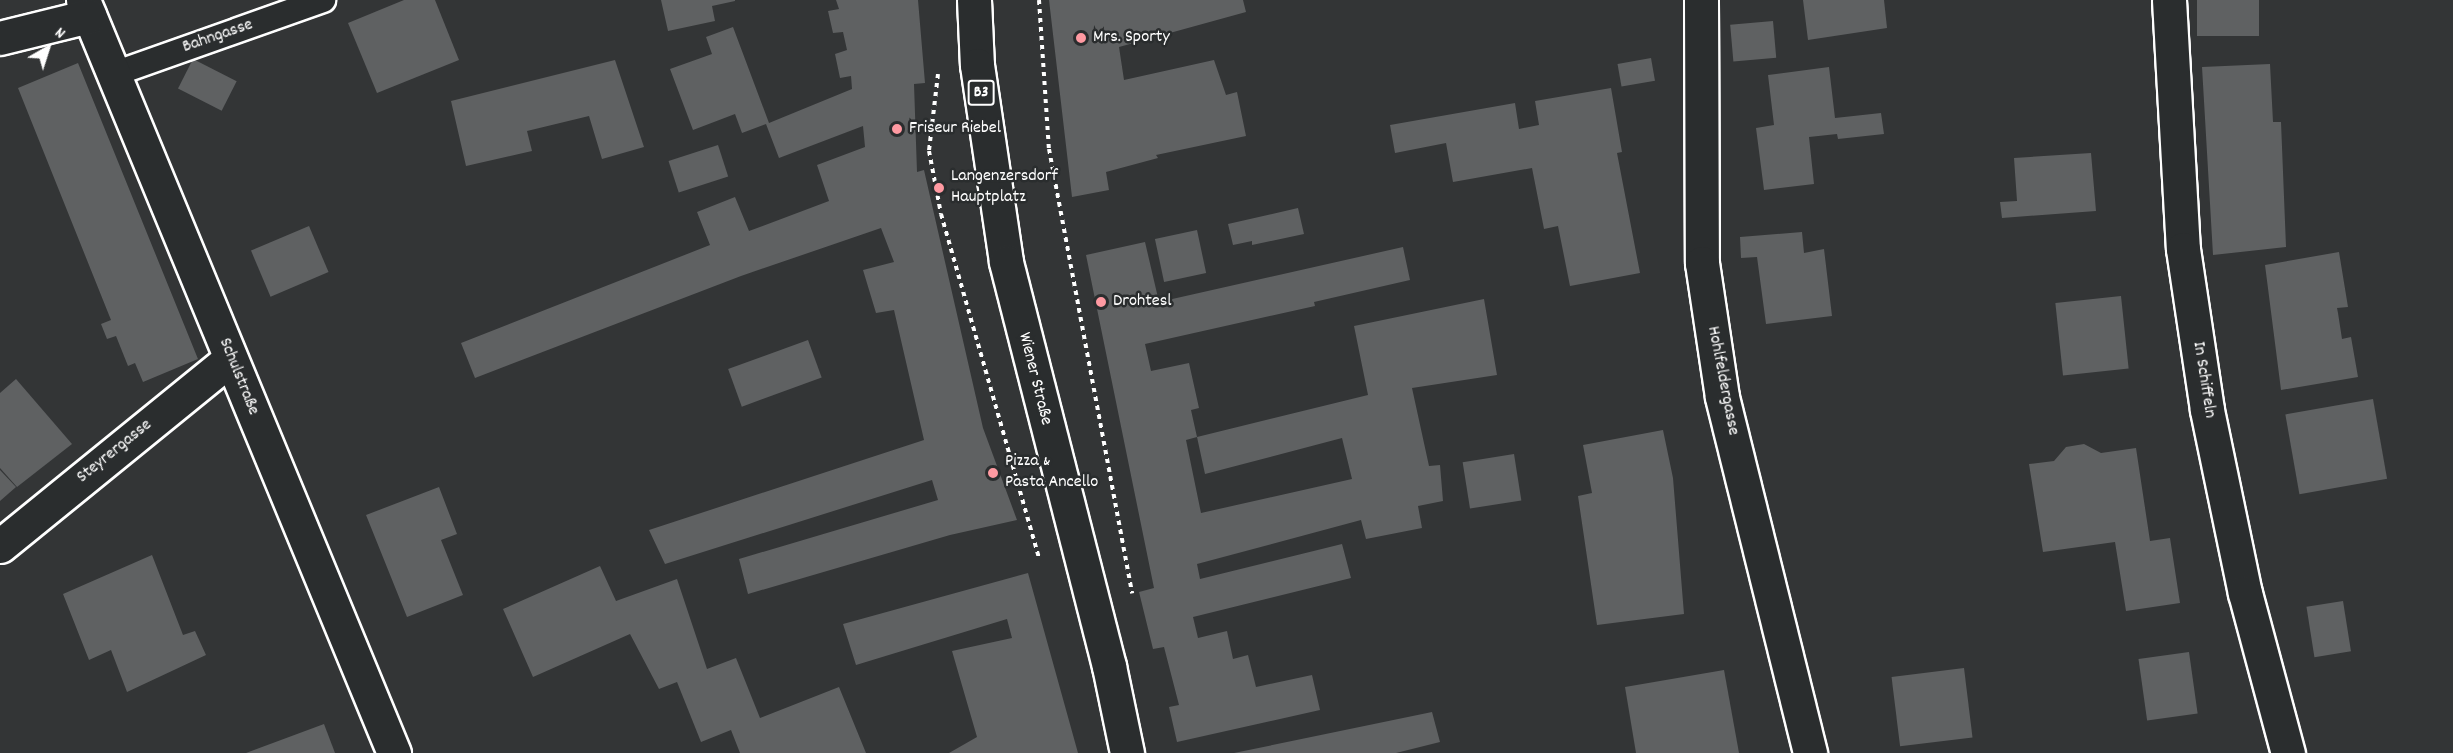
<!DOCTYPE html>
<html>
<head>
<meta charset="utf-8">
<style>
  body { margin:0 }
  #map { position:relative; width:2453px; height:753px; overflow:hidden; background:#333536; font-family:Dekko,sans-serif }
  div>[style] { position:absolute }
  .building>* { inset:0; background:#5f6162; transform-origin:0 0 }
  .path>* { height:4px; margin-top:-2px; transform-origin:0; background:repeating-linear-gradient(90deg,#fff 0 4.5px,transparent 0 9px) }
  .roads { filter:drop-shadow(2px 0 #fff) drop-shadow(-2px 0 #fff) drop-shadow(0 2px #fff) drop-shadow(0 -2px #fff) }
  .service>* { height:24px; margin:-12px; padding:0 12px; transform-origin:12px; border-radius:12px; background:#2a2d2e }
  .minor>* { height:33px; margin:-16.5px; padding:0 16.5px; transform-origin:16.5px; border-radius:16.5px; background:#2a2d2e }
  .primary>* { height:33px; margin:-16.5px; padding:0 16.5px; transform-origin:16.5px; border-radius:16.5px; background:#2a2d2e }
  .dots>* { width:16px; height:16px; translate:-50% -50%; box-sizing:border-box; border:3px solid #2a2d2e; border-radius:50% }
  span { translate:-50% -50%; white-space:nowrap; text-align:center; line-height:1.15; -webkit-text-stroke:5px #2a2d2e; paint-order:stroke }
  .shield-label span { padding:2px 4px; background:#2a2d2e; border:2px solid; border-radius:4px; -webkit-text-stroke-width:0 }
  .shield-label { font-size:16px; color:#fff; font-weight:700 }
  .street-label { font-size:18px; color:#fff }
  .poi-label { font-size:18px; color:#fff }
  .left { translate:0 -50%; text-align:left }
  .north { position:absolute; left:18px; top:18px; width:60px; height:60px; -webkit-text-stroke:4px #2a2d2e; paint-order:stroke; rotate:39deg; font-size:16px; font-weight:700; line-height:24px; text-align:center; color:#fff }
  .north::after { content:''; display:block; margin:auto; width:21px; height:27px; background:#fff; clip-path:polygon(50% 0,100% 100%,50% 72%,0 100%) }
</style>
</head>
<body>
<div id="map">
  <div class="building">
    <i style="clip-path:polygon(404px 0,435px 0,459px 60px,377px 93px,348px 23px)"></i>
    <i style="clip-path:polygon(661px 0,735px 0,735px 1px,712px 6px,715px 21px,668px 31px)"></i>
    <i style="clip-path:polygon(836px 0,918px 0,925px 83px,914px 84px,917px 172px,924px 170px,983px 428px,1017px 520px,950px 535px,748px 594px,739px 559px,938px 500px,932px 480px,665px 564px,649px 530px,924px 440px,894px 310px,876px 313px,863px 270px,894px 262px,881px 228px,741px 276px,475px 378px,461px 343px,710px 245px,697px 212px,735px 197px,749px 231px,829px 201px,817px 165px,865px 147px,863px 126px,779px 158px,766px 124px,742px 133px,735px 114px,693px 130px,670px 69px,712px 54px,706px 37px,733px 27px,769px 123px,852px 89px,851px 76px,840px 78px,835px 54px,847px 50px,843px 32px,833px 33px,828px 11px,839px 9px)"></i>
    <i style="clip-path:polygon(1049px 0,1243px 0,1246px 12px,1119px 47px,1124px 80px,1214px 60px,1226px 95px,1237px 92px,1246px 136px,1156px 155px,1158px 158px,1106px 172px,1109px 190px,1072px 197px)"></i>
    <i style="clip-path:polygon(1803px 0,1884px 0,1887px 28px,1808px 40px)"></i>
    <i style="left:2197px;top:0;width:62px;height:36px"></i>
    <i style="left:1773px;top:21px;width:37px;height:43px;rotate:85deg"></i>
    <i style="left:1651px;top:58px;width:23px;height:34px;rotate:80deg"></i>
    <i style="left:193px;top:59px;width:49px;height:33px;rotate:27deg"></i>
    <i style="clip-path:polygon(615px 60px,644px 147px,602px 159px,589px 116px,527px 131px,532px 151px,466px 166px,451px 101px)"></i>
    <i style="clip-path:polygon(78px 63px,198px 359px,143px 382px,135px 363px,128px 366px,116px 336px,107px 339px,101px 324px,111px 320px,18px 88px)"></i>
    <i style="clip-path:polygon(2270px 64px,2273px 122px,2281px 122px,2286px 247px,2213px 255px,2202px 67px)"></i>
    <i style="clip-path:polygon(1829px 67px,1835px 118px,1881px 113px,1884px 134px,1838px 139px,1837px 134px,1809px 137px,1814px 184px,1764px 190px,1756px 128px,1774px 125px,1768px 75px)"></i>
    <i style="clip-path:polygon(1611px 88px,1622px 152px,1617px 153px,1640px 273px,1570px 286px,1558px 226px,1544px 229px,1532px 168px,1453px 182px,1446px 143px,1395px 153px,1390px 125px,1515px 103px,1519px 129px,1539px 125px,1535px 101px)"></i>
    <i style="left:718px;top:145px;width:33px;height:52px;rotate:72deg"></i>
    <i style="clip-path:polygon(2091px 153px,2096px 211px,2002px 218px,2000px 202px,2017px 201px,2014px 158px)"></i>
    <i style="clip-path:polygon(1298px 208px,1304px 234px,1252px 245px,1252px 241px,1233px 245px,1228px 224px)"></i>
    <i style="left:309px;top:226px;width:50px;height:63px;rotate:67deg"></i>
    <i style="left:1197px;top:230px;width:44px;height:43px;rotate:78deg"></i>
    <i style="clip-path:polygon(1802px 232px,1804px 253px,1824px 249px,1832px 316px,1766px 324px,1757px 257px,1741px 258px,1740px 237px)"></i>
    <i style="clip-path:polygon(1145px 242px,1159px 302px,1403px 247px,1410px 280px,1314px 302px,1315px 306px,1145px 344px,1151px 371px,1189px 363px,1199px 408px,1191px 410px,1197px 437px,1186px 440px,1201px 513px,1352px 479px,1342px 438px,1205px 474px,1197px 437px,1368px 395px,1354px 326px,1484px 299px,1497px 375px,1412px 388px,1429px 466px,1440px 465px,1443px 501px,1418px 506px,1422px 528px,1366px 539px,1361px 520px,1197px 564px,1200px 579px,1342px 544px,1351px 578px,1193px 617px,1198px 638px,1227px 631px,1233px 659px,1248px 655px,1256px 687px,1312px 675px,1320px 710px,1177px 742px,1169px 707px,1179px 705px,1164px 647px,1153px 649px,1139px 592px,1154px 588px,1086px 255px)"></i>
    <i style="clip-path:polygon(2339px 252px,2348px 307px,2337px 308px,2338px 313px,2342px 339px,2351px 337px,2358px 377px,2281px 390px,2265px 265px)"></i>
    <i style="left:2121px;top:296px;width:73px;height:66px;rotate:84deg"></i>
    <i style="left:808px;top:340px;width:40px;height:85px;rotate:70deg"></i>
    <i style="clip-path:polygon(16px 379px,72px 444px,17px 487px,0 468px,0 393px)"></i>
    <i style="left:2373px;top:399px;width:81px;height:89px;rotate:80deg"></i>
    <i style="clip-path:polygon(1663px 430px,1673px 478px,1684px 614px,1597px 625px,1578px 496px,1592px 493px,1583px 445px)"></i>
    <i style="clip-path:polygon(2084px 444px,2101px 453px,2136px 448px,2150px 541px,2170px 538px,2180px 603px,2126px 611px,2115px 542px,2043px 552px,2029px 464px,2054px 461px,2066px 447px)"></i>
    <i style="left:1514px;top:454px;width:47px;height:52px;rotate:81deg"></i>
    <i style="clip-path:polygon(0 470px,16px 487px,0 501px)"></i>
    <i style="clip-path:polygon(439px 487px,457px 534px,441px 540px,463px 595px,407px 617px,366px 515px)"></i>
    <i style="clip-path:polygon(152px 555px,183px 635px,195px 631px,206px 655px,127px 692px,111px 650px,89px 660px,63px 594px)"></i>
    <i style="clip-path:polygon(600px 566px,616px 601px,677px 579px,707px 669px,736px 658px,760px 718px,839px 687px,866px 753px,740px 753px,731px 730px,701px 742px,677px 682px,659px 689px,630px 634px,533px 677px,503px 609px)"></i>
    <i style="clip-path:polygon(1028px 573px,1078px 753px,949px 753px,977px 737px,952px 651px,1012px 638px,1007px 619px,856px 665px,843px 624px)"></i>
    <i style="left:2343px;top:601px;width:51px;height:37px;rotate:81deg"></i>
    <i style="left:2189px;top:652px;width:62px;height:51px;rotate:82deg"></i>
    <i style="left:1964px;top:668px;width:70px;height:73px;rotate:83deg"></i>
    <i style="clip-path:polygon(1724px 670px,1739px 753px,1636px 753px,1625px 687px)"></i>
    <i style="clip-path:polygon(1432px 712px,1440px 742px,1396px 753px,1234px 753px)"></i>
    <i style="clip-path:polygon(324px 724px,335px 753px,246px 753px)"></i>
  </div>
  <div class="path">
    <i style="left:1039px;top:0;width:149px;rotate:86.2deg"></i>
    <i style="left:1049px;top:149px;width:452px;rotate:79.4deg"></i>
    <i style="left:938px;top:74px;width:78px;rotate:96.7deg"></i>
    <i style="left:929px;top:151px;width:64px;rotate:79.2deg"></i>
    <i style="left:941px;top:214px;width:358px;rotate:74.1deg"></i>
  </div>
  <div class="roads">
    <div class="service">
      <i style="left:114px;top:74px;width:222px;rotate:-19.5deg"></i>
    </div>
    <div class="minor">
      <i style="left:83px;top:0;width:815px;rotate:67.56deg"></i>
      <i style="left:1701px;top:0;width:263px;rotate:89.8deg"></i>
      <i style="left:1702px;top:263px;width:135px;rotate:81.5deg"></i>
      <i style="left:1722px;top:397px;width:367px;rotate:76.1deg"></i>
      <i style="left:2169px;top:0;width:249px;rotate:86.8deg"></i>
      <i style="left:2183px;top:249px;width:163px;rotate:81.5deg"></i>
      <i style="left:2207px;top:410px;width:187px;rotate:78.3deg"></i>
      <i style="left:2245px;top:593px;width:166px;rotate:75deg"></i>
      <i style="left:0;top:38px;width:92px;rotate:-13.9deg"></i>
      <i style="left:0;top:546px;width:296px;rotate:-39.1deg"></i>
    </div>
    <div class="primary">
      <i style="left:974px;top:0;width:65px;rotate:87.4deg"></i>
      <i style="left:977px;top:65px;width:199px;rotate:81.6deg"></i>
      <i style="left:1006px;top:262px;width:417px;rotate:75.7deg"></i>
      <i style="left:1109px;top:666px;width:89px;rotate:78.3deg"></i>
    </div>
  </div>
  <div class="dots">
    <i style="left:1081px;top:38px;background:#ff9aa2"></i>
    <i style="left:897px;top:129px;background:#ff9aa2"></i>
    <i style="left:939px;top:188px;background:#ff9aa2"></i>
    <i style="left:1101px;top:302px;background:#ff9aa2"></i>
    <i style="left:993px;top:473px;background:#ff9aa2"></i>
  </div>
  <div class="shield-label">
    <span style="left:981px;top:93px">B3</span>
  </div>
  <div class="street-label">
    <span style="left:218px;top:37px;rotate:-19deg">Bahngasse</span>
    <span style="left:238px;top:377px;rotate:68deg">Schulstraße</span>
    <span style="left:1034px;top:379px;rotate:76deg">Wiener Straße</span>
    <span style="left:2203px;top:380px;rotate:81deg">In Schiffeln</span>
    <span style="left:1722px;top:381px;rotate:79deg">Hohlfeldergasse</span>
    <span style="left:115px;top:452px;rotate:-39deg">Steyrergasse</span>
  </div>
  <div class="poi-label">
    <span class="left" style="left:1093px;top:38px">Mrs. Sporty</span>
    <span class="left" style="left:909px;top:129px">Friseur Riebel</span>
    <span class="left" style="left:951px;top:188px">Langenzersdorf<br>Hauptplatz</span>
    <span class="left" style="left:1113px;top:302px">Drohtesl</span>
    <span class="left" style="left:1005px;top:473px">Pizza &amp;<br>Pasta Ancello</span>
  </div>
  <div class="north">N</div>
</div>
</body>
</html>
